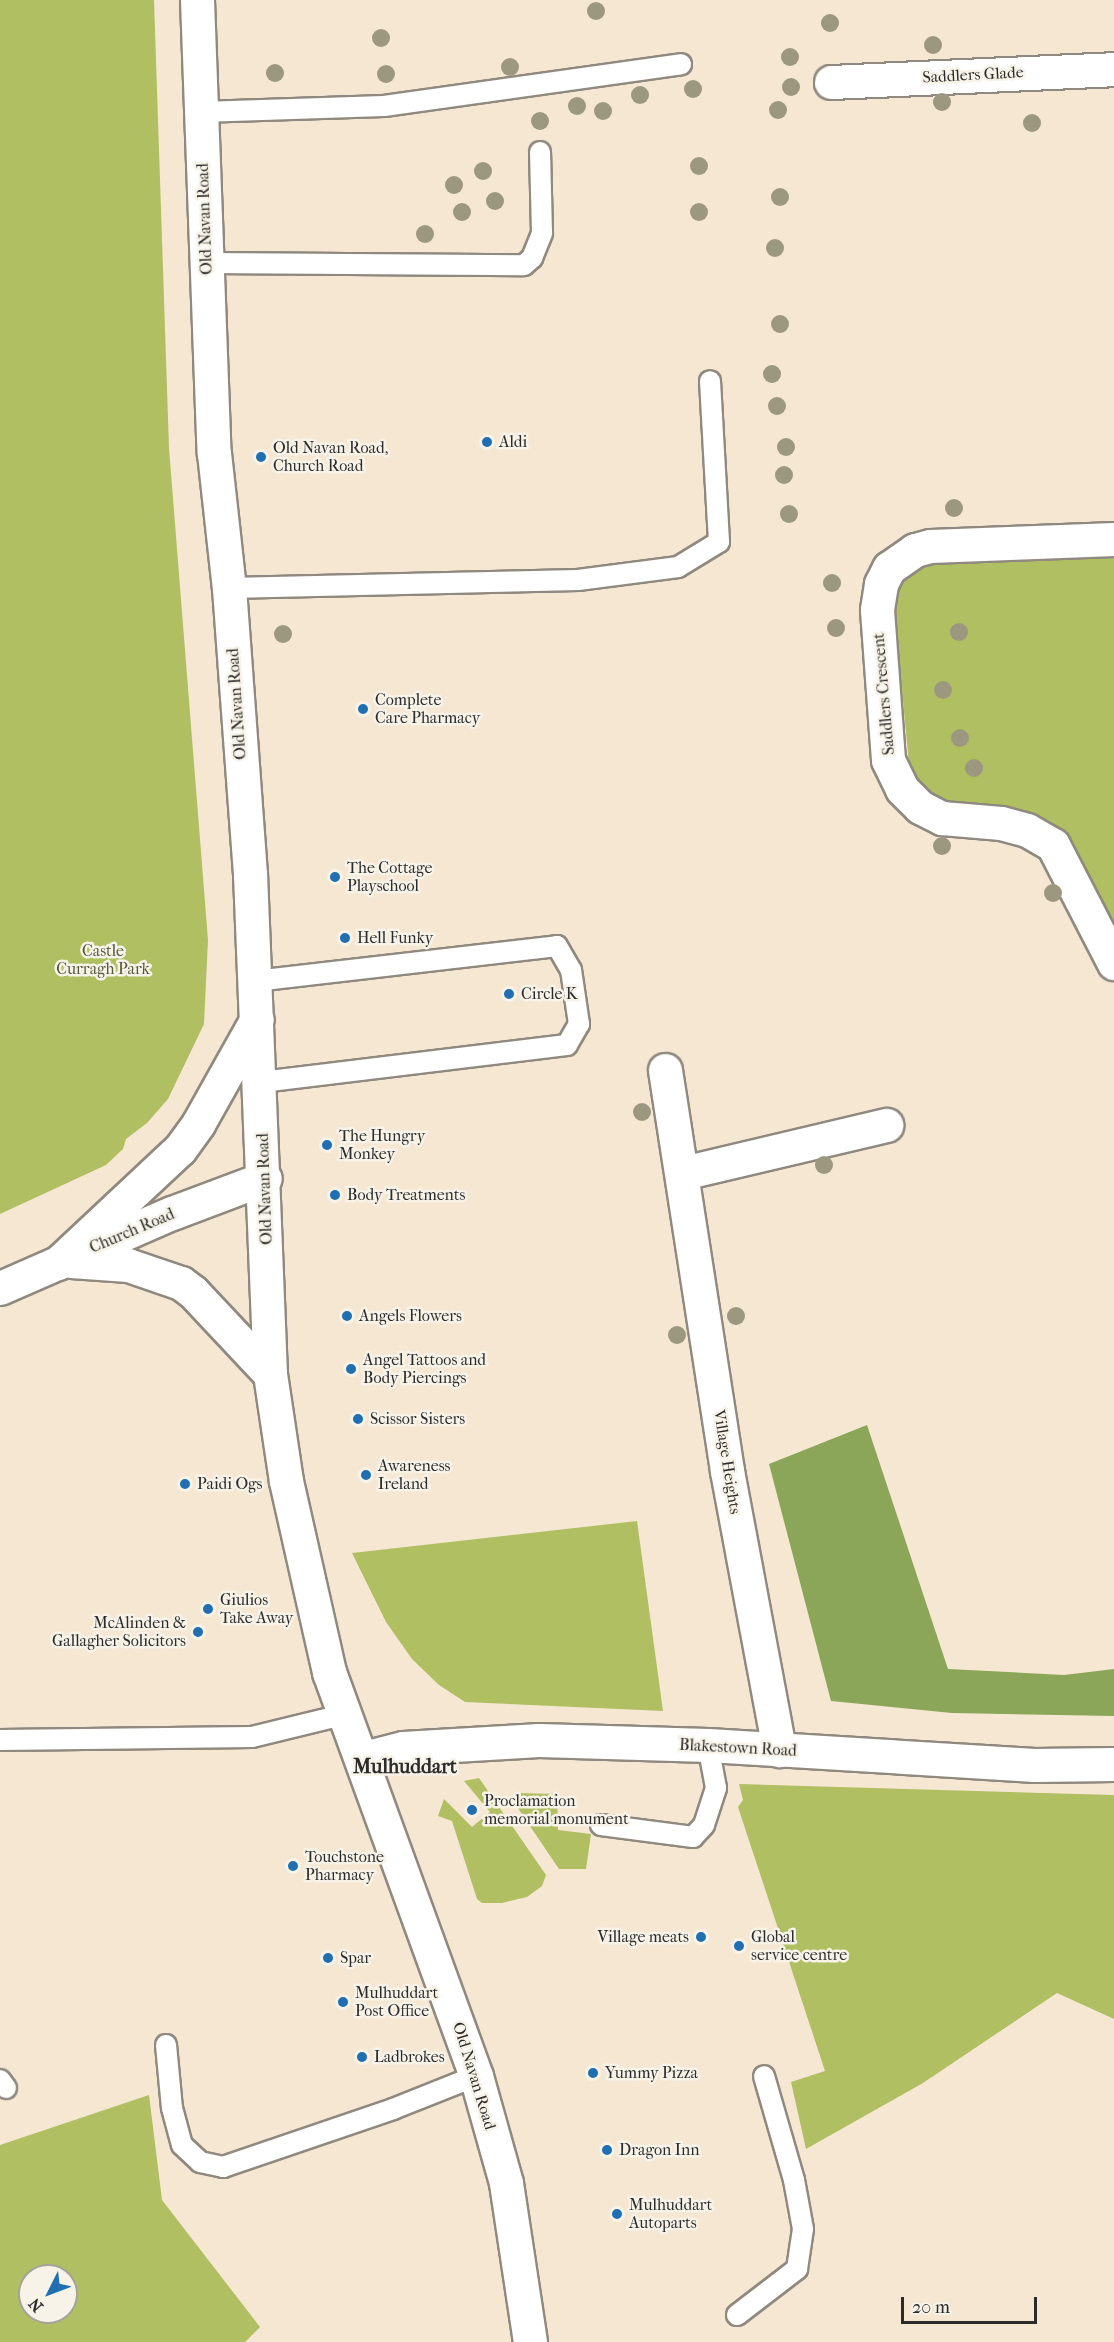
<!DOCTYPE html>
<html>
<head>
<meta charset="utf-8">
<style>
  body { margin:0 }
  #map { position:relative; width:1114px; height:2342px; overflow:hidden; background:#f6e7d3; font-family:"IM FELL French Canon",serif }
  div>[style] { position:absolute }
  .green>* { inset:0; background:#afbf62 }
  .forest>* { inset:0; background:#8ba658 }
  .roads { filter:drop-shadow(2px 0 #90897f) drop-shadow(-2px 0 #90897f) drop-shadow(0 2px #90897f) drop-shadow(0 -2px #90897f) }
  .service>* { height:20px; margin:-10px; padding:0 10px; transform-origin:10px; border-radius:10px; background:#fff }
  .minor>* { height:33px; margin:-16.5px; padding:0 16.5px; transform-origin:16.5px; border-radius:16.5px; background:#fff }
  .tertiary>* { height:33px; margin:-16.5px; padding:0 16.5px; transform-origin:16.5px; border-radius:16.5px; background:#fff }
  .trees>* { width:18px; height:18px; margin:-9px; border-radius:50%; background:#9c9880 }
  .dots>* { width:16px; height:16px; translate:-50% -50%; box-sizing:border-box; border:3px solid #f7f3e8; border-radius:50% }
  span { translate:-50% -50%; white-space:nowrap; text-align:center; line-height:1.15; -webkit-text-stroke:5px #f7f3e8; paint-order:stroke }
  .street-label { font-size:16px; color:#2b2b2b }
  .poi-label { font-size:16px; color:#2b2b2b }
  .left { translate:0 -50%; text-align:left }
  .right { translate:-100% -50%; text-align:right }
  .park-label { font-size:16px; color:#53573c }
  .quarter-label { font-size:20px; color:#2b2b2b; font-weight:700 }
  .north { position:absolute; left:18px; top:2264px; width:60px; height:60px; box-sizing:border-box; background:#f7f3e8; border:2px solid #a5a39c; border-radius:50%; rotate:228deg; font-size:16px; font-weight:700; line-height:24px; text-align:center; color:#2b2b2b }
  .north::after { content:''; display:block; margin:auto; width:21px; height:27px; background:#1f6fb2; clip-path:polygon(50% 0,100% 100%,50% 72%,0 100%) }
  .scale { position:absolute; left:901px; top:2297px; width:136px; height:27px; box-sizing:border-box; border:3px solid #2b2b2b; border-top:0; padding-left:8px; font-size:18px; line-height:21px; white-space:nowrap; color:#2b2b2b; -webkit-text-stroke:4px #f7f3e8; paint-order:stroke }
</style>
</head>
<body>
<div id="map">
  <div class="green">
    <i style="clip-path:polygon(0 0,154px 0,169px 448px,208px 940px,204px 1024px,168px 1099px,147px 1123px,126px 1139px,123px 1149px,106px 1165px,0 1214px)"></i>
    <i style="clip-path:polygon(1114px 553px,1114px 926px,1068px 837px,1037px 816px,992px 806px,954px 803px,938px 797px,921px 783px,909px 764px,894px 607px,900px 577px,930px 561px)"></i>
    <i style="clip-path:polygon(637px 1521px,663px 1711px,465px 1702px,439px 1685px,412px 1659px,386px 1622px,352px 1553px)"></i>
    <i style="clip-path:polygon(479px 1778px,546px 1875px,542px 1886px,527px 1897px,502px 1903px,482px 1903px,477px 1899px,452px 1821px,438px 1816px,444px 1799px,472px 1827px,490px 1812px,464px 1781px)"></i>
    <i style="clip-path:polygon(739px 1784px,1114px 1795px,1114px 2019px,1057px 1993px,923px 2083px,806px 2149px,791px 2082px,825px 2071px,738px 1807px,743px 1800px)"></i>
    <i style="clip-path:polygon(517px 1793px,557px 1794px,558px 1830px,591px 1834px,586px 1869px,559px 1869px,513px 1801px)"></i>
    <i style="clip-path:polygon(evenodd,149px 2095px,162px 2200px,260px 2327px,245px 2342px,0 2342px,0 2145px,149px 2095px,30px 2276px,66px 2276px,66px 2312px,30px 2312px,30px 2276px)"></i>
  </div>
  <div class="forest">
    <i style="clip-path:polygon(867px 1425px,948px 1669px,1064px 1675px,1114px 1669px,1114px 1716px,952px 1713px,831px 1701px,769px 1464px)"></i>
  </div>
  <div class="roads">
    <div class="service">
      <i style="left:201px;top:112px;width:183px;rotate:-1.9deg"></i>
      <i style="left:384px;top:106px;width:300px;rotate:-8deg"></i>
      <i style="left:207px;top:263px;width:317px;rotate:0.4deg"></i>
      <i style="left:524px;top:265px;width:11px;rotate:-41deg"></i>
      <i style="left:532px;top:258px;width:27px;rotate:-68deg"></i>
      <i style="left:542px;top:233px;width:81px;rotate:-91.4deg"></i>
      <i style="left:229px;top:588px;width:349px;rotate:-1.3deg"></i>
      <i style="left:578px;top:580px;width:101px;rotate:-7.4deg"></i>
      <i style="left:678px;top:567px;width:48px;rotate:-31.4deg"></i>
      <i style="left:719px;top:542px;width:161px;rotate:-93.2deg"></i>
      <i style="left:255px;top:981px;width:304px;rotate:-6.6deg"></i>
      <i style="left:557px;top:946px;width:28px;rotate:60deg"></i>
      <i style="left:571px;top:970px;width:55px;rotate:81.6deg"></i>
      <i style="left:579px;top:1024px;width:24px;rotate:120deg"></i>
      <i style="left:567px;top:1045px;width:308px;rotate:173.1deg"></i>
      <i style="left:0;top:1740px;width:252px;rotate:-0.7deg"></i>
      <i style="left:252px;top:1737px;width:97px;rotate:-13.7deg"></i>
      <i style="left:601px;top:1825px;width:93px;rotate:7.4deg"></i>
      <i style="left:693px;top:1837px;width:16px;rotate:-47deg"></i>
      <i style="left:704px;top:1825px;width:39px;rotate:-72deg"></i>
      <i style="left:716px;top:1788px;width:44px;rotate:-100.5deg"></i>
      <i style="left:166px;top:2045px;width:63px;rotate:84.6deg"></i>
      <i style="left:172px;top:2108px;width:38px;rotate:75deg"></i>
      <i style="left:182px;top:2145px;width:25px;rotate:43deg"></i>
      <i style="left:200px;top:2162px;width:24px;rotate:12deg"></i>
      <i style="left:223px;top:2167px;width:180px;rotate:-18.8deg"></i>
      <i style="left:393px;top:2109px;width:89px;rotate:-21.7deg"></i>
      <i style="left:0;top:2080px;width:10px;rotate:53deg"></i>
      <i style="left:737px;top:2315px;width:76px;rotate:-37.5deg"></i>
      <i style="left:797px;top:2269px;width:40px;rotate:-81.5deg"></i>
      <i style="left:803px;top:2229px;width:50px;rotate:-100.4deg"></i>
      <i style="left:794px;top:2180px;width:108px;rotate:-106.1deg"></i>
    </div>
    <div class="minor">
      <i style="left:831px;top:82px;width:283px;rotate:-2.6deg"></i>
      <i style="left:1114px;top:539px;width:184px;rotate:177.8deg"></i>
      <i style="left:930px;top:546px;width:16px;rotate:165deg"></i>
      <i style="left:915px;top:550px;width:32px;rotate:145deg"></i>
      <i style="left:889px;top:568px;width:18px;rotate:117deg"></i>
      <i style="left:881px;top:584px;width:26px;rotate:99deg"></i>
      <i style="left:877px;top:610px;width:150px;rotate:85.8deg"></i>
      <i style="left:888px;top:760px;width:32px;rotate:64deg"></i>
      <i style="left:902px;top:789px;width:25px;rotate:45deg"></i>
      <i style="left:920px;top:807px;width:25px;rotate:27deg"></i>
      <i style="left:942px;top:818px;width:59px;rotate:4.8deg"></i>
      <i style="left:1001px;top:823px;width:27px;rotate:15deg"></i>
      <i style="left:1027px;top:830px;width:30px;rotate:30deg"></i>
      <i style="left:1053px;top:845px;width:133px;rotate:62.7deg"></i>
      <i style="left:665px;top:1070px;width:406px;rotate:81.2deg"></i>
      <i style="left:727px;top:1471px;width:284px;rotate:79.4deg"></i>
      <i style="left:683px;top:1173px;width:209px;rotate:-13.3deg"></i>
    </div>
    <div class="tertiary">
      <i style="left:197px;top:0;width:453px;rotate:87.9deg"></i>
      <i style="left:214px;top:453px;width:136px;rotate:83.7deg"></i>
      <i style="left:229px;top:588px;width:287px;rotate:85.8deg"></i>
      <i style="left:250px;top:874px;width:500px;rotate:87.71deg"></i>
      <i style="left:270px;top:1374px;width:108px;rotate:81.5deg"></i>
      <i style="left:286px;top:1481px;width:196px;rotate:77.3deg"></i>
      <i style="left:329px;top:1672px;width:430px;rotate:70deg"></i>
      <i style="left:476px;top:2076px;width:111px;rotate:74.3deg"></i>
      <i style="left:506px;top:2183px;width:161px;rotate:81.4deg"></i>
      <i style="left:71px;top:1261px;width:57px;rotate:4deg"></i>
      <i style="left:128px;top:1265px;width:56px;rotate:18.8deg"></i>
      <i style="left:181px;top:1283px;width:15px;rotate:37deg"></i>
      <i style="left:193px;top:1292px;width:112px;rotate:46.8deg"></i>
      <i style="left:58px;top:1263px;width:167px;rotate:-43.1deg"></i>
      <i style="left:180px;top:1149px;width:31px;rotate:-54deg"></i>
      <i style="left:198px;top:1124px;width:120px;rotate:-60.7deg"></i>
      <i style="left:0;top:1288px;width:188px;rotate:-23.6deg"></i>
      <i style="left:172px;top:1213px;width:99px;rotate:-20.6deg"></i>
      <i style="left:364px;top:1758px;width:40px;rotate:-14.4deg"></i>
      <i style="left:403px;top:1748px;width:136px;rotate:-3.4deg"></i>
      <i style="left:539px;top:1740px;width:169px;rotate:1.7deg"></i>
      <i style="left:708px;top:1745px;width:327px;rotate:3.5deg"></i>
      <i style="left:1034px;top:1765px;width:80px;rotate:-0.7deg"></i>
    </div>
  </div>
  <div class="trees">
    <i style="left:596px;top:11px"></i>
    <i style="left:830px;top:23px"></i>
    <i style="left:381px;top:38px"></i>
    <i style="left:933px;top:45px"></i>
    <i style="left:790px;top:57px"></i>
    <i style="left:510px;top:67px"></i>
    <i style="left:275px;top:73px"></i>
    <i style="left:386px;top:74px"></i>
    <i style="left:791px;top:87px"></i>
    <i style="left:693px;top:89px"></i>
    <i style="left:640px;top:95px"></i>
    <i style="left:942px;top:102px"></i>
    <i style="left:577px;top:106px"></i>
    <i style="left:778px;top:110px"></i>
    <i style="left:603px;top:111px"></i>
    <i style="left:540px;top:121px"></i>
    <i style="left:1032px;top:123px"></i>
    <i style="left:699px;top:166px"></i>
    <i style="left:483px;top:171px"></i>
    <i style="left:454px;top:185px"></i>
    <i style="left:780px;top:197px"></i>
    <i style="left:495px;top:201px"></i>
    <i style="left:462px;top:212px"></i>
    <i style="left:699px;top:212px"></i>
    <i style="left:425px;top:234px"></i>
    <i style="left:775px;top:248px"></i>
    <i style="left:780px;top:324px"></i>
    <i style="left:772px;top:374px"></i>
    <i style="left:777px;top:406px"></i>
    <i style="left:786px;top:447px"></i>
    <i style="left:784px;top:475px"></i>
    <i style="left:954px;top:508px"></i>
    <i style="left:789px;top:514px"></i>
    <i style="left:832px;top:583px"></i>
    <i style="left:836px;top:628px"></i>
    <i style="left:959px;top:632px"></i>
    <i style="left:283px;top:634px"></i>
    <i style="left:943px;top:690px"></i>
    <i style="left:960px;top:738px"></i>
    <i style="left:974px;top:768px"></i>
    <i style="left:942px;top:846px"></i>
    <i style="left:1053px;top:893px"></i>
    <i style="left:642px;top:1112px"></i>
    <i style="left:824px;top:1165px"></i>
    <i style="left:736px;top:1316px"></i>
    <i style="left:677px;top:1335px"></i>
  </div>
  <div class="dots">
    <i style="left:487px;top:442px;background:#1f6fb2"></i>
    <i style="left:261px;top:457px;background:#1f6fb2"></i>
    <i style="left:363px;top:709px;background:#1f6fb2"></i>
    <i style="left:335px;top:877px;background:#1f6fb2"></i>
    <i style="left:345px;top:938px;background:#1f6fb2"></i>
    <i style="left:509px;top:994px;background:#1f6fb2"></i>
    <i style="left:327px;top:1145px;background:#1f6fb2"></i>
    <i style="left:335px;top:1195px;background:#1f6fb2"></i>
    <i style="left:347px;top:1316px;background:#1f6fb2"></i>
    <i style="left:351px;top:1369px;background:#1f6fb2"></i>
    <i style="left:358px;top:1419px;background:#1f6fb2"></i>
    <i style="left:366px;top:1475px;background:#1f6fb2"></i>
    <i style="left:185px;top:1484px;background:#1f6fb2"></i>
    <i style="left:208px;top:1609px;background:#1f6fb2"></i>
    <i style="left:198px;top:1632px;background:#1f6fb2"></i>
    <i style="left:472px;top:1810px;background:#1f6fb2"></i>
    <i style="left:293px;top:1866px;background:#1f6fb2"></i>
    <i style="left:701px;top:1937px;background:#1f6fb2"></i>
    <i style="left:739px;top:1946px;background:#1f6fb2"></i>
    <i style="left:328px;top:1958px;background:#1f6fb2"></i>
    <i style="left:343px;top:2002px;background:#1f6fb2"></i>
    <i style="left:362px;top:2057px;background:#1f6fb2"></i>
    <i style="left:593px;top:2073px;background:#1f6fb2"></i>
    <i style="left:607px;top:2150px;background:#1f6fb2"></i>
    <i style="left:617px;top:2214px;background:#1f6fb2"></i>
  </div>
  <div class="street-label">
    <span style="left:973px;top:75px;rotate:-3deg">Saddlers Glade</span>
    <span style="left:205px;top:219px;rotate:-92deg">Old Navan Road</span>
    <span style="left:884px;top:694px;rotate:-95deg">Saddlers Crescent</span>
    <span style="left:237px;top:704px;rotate:-94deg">Old Navan Road</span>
    <span style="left:265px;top:1189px;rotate:-92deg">Old Navan Road</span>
    <span style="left:132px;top:1231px;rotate:-23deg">Church Road</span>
    <span style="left:727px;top:1462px;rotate:81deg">Village Heights</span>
    <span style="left:738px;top:1748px;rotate:3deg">Blakestown Road</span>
    <span style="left:474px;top:2076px;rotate:73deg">Old Navan Road</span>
  </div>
  <div class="poi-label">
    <span class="left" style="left:499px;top:442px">Aldi</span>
    <span class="left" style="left:273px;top:457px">Old Navan Road,<br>Church Road</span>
    <span class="left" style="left:375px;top:709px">Complete<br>Care Pharmacy</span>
    <span class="left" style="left:347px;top:877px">The Cottage<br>Playschool</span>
    <span class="left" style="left:357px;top:938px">Hell Funky</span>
    <span class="left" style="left:521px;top:994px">Circle K</span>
    <span class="left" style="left:339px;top:1145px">The Hungry<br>Monkey</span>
    <span class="left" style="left:347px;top:1195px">Body Treatments</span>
    <span class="left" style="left:359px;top:1316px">Angels Flowers</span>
    <span class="left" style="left:363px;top:1369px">Angel Tattoos and<br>Body Piercings</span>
    <span class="left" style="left:370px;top:1419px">Scissor Sisters</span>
    <span class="left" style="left:378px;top:1475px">Awareness<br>Ireland</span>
    <span class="left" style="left:197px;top:1484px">Paidi Ogs</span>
    <span class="left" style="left:220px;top:1609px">Giulios<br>Take Away</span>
    <span class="right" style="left:186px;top:1632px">McAlinden &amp;<br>Gallagher Solicitors</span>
    <span class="left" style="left:484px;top:1810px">Proclamation<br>memorial monument</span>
    <span class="left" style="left:305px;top:1866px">Touchstone<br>Pharmacy</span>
    <span class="right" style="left:689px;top:1937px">Village meats</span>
    <span class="left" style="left:751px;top:1946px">Global<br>service centre</span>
    <span class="left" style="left:340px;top:1958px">Spar</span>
    <span class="left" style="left:355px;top:2002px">Mulhuddart<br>Post Office</span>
    <span class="left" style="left:374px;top:2057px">Ladbrokes</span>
    <span class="left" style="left:605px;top:2073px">Yummy Pizza</span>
    <span class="left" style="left:619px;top:2150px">Dragon Inn</span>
    <span class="left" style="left:629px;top:2214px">Mulhuddart<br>Autoparts</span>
  </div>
  <div class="park-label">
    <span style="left:103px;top:960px">Castle<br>Curragh Park</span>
  </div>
  <div class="quarter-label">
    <span style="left:405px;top:1766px">Mulhuddart</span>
  </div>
  <div class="north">N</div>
  <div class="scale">20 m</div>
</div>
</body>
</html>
